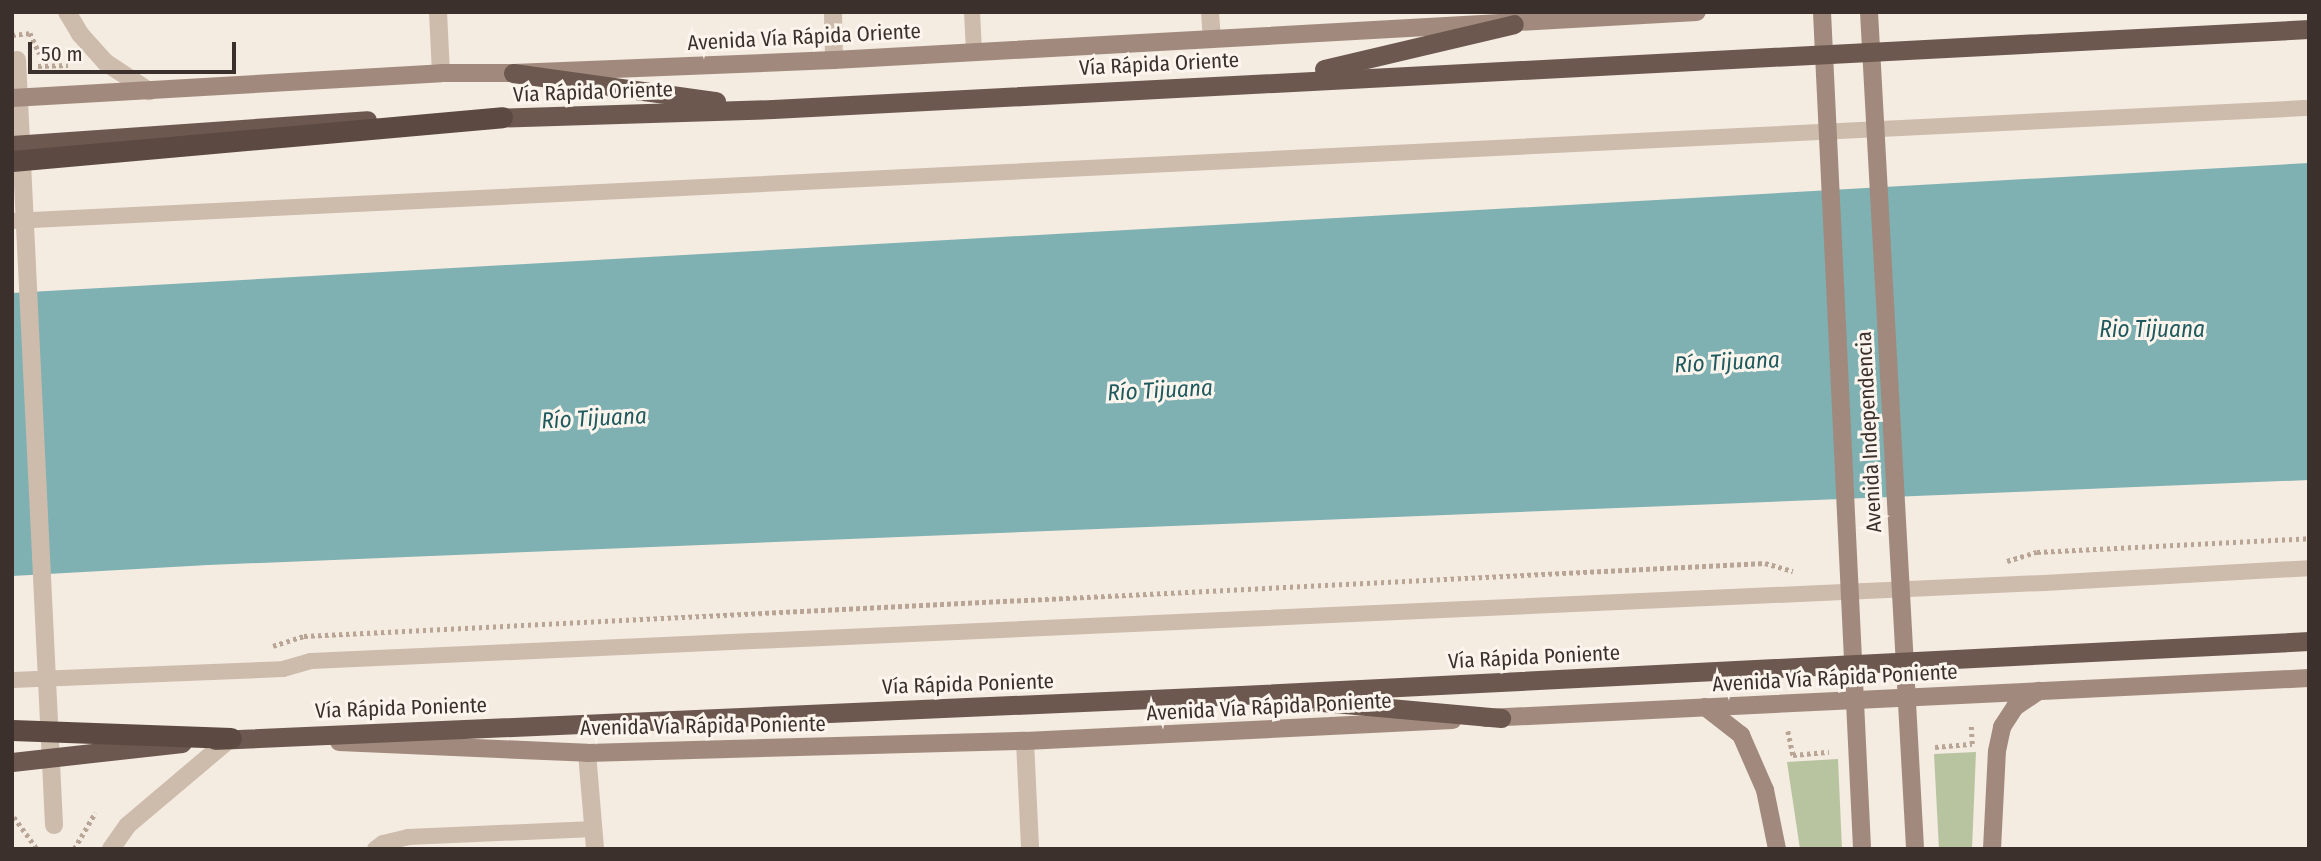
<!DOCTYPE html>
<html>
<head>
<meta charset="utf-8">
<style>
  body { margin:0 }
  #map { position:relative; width:2321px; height:861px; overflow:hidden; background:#f4ebe1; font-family:"Fira Sans Condensed",sans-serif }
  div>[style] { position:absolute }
  .green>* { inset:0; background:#b8c4a0 }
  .water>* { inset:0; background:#7fb0b2 }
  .path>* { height:4.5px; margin-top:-2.25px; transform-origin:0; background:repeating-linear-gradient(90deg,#b9a596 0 3.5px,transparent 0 7px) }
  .service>* { height:16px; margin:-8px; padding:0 8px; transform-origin:8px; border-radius:8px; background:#cdbbac }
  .pedestrian>* { height:18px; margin:-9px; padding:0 9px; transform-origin:9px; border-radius:9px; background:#cdbbac }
  .tertiary>* { height:18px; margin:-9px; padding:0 9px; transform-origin:9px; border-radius:9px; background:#cdbbac }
  .secondary>* { height:18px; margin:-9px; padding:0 9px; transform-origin:9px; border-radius:9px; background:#a18a7d }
  .trunk>* { height:19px; margin:-9.5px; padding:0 9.5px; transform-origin:9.5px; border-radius:9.5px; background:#6c584f }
  .motorway>* { height:21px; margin:-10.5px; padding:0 10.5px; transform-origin:10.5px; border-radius:10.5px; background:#5c4a42 }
  span { translate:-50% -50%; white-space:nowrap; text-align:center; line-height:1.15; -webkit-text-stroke:6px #fbf5ee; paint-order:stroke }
  .street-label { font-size:21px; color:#3b302b }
  .water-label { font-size:23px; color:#1f5a5e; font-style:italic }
  .frame { position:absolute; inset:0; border:14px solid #3b302b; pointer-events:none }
  .scale { position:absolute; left:28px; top:42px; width:208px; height:32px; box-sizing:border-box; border:4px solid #3b302b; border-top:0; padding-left:9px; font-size:21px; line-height:24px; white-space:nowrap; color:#3b302b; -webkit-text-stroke:5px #fbf5ee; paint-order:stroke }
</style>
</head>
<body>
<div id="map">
  <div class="green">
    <i style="clip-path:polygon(1976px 752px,1972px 849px,1939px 849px,1934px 754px)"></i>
    <i style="clip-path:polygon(1838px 759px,1842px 849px,1800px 849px,1787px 762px)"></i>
  </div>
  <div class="water">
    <i style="clip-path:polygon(2309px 163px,2309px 480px,208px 565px,12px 576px,12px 293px)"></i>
  </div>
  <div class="path">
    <i style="left:12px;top:35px;width:18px;rotate:-6deg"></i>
    <i style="left:30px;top:33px;width:23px;rotate:65deg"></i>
    <i style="left:38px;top:66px;width:30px;rotate:-2deg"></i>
    <i style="left:2007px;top:561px;width:31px;rotate:-17deg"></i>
    <i style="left:2037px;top:552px;width:272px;rotate:-2.9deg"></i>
    <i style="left:273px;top:646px;width:33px;rotate:-18deg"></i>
    <i style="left:304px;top:636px;width:1463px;rotate:-2.86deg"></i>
    <i style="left:1765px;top:563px;width:29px;rotate:16deg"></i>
    <i style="left:1788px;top:731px;width:25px;rotate:78deg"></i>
    <i style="left:1793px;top:755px;width:36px;rotate:-5deg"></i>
    <i style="left:1935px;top:747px;width:37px;rotate:-5deg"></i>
    <i style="left:1972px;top:744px;width:18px;rotate:-93deg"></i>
    <i style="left:14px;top:817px;width:39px;rotate:54deg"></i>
    <i style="left:74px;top:849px;width:42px;rotate:-59.7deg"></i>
  </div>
  <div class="service">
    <i style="left:972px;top:12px;width:40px;rotate:87.1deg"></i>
    <i style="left:12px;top:221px;width:2300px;rotate:-2.82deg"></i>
    <i style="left:12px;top:680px;width:271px;rotate:-2.3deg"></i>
    <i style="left:283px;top:669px;width:29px;rotate:-16deg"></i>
    <i style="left:311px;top:661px;width:1735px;rotate:-2.58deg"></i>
    <i style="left:2044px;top:583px;width:265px;rotate:-3.2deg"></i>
    <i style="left:375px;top:849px;width:10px;rotate:-37deg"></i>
    <i style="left:383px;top:843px;width:26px;rotate:-13deg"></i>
    <i style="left:408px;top:837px;width:186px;rotate:-2.5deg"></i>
  </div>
  <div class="pedestrian">
    <i style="left:17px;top:60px;width:766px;rotate:87.23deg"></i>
  </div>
  <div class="tertiary">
    <i style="left:67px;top:12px;width:26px;rotate:59deg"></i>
    <i style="left:80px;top:34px;width:38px;rotate:48deg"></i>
    <i style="left:105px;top:62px;width:53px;rotate:33.4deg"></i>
    <i style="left:438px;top:12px;width:61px;rotate:87.2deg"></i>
    <i style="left:833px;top:12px;width:48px;rotate:88.8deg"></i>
    <i style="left:1210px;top:12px;width:27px;rotate:86deg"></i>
    <i style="left:1025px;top:741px;width:108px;rotate:87.3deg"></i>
    <i style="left:587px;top:753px;width:96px;rotate:85.2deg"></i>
    <i style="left:111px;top:849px;width:29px;rotate:-55deg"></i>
    <i style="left:128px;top:825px;width:135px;rotate:-40.2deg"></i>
  </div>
  <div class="secondary">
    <i style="left:1822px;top:12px;width:838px;rotate:87.26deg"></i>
    <i style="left:1869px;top:12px;width:838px;rotate:86.85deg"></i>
    <i style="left:12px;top:98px;width:430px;rotate:-3.3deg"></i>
    <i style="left:441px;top:73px;width:72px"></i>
    <i style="left:513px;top:73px;width:321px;rotate:-2.3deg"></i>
    <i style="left:834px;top:60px;width:864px;rotate:-3.18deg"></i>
    <i style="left:1705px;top:707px;width:46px;rotate:37.9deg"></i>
    <i style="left:1741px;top:735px;width:60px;rotate:66.4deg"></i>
    <i style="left:1765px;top:790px;width:60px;rotate:78.5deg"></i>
    <i style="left:1486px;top:718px;width:824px;rotate:-2.78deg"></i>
    <i style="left:339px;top:742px;width:248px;rotate:2.5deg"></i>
    <i style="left:587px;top:753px;width:438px;rotate:-1.6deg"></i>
    <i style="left:1025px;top:741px;width:428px;rotate:-2.8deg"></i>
    <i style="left:1992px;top:849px;width:98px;rotate:-87.1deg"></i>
    <i style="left:1997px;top:751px;width:25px;rotate:-78deg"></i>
    <i style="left:2002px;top:727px;width:24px;rotate:-57deg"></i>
    <i style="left:2015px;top:707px;width:29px;rotate:-34deg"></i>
  </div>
  <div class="trunk">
    <i style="left:1324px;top:69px;width:195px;rotate:-13.3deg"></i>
    <i style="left:513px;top:73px;width:205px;rotate:7.9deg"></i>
    <i style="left:489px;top:118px;width:284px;rotate:-1.8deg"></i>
    <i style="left:773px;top:109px;width:1538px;rotate:-2.98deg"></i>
    <i style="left:12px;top:145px;width:356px;rotate:-4deg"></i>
    <i style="left:1311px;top:701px;width:191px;rotate:5.1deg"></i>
    <i style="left:215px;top:740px;width:1027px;rotate:-2.51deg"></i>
    <i style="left:1241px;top:695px;width:1069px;rotate:-2.89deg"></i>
    <i style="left:12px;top:762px;width:171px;rotate:-6.4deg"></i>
  </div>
  <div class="motorway">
    <i style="left:12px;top:161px;width:492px;rotate:-5.1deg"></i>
    <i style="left:12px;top:730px;width:219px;rotate:2.1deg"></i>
  </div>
  <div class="street-label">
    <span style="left:804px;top:37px;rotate:-3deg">Avenida Vía Rápida Oriente</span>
    <span style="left:1159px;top:64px;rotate:-3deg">Vía Rápida Oriente</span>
    <span style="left:593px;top:92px;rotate:-2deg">Vía Rápida Oriente</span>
    <span style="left:1869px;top:432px;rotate:-93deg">Avenida Independencia</span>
    <span style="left:1534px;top:657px;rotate:-3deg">Vía Rápida Poniente</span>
    <span style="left:1835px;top:678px;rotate:-3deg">Avenida Vía Rápida Poniente</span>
    <span style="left:968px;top:684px;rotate:-2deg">Vía Rápida Poniente</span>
    <span style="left:1269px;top:707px;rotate:-3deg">Avenida Vía Rápida Poniente</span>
    <span style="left:401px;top:708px;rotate:-2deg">Vía Rápida Poniente</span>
    <span style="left:703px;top:726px;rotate:-1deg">Avenida Vía Rápida Poniente</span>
  </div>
  <div class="water-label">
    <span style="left:2152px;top:329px">Rio Tijuana</span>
    <span style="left:1727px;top:362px;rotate:-3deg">Río Tijuana</span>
    <span style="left:1160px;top:390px;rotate:-3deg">Río Tijuana</span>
    <span style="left:594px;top:418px;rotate:-3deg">Río Tijuana</span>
  </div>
  <div class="frame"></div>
  <div class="scale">50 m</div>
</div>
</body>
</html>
